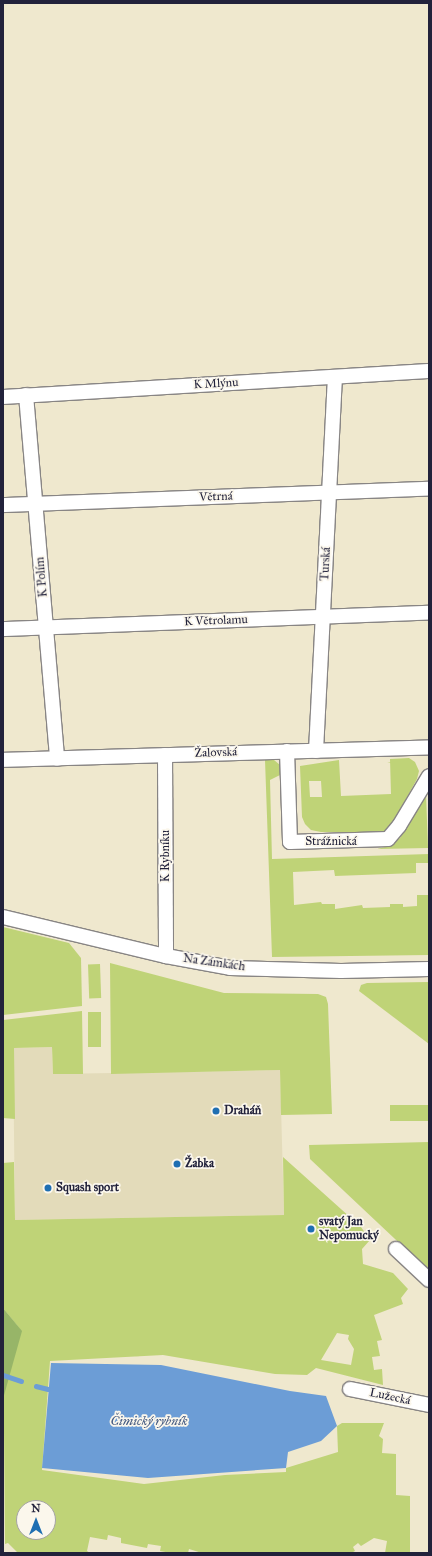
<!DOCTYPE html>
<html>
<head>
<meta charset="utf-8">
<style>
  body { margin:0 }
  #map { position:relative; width:432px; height:1556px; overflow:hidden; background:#efe8ce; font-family:"IM FELL Great Primer",serif }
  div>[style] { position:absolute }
  .built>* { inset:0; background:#e3dbba }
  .green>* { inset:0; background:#bfd377; transform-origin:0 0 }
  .forest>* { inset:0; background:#97b568 }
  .water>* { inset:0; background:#6c9dd6 }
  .stream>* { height:4.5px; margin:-2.25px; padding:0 2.25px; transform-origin:2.25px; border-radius:2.25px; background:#6c9dd6 }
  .roads { filter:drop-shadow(1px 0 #888584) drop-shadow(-1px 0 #888584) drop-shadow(0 1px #888584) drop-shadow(0 -1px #888584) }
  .minor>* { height:14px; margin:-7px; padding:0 7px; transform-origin:7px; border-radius:7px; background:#fff }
  .dots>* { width:11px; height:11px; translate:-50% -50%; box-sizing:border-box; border:2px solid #fbf7ec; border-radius:50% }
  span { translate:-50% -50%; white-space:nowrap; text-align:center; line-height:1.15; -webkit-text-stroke:3.5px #fbf7ec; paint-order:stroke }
  .street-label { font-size:12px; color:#22223b }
  .poi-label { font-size:12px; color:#22223b; font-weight:700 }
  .left { translate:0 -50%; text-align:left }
  .water-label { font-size:13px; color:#435981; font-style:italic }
  .frame { position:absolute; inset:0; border:4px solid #22223b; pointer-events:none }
  .north { position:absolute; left:16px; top:1500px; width:40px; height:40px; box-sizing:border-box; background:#fbf7ec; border:1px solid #a4a2a5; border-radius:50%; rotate:0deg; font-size:11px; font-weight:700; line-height:16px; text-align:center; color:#22223b }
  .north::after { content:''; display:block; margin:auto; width:14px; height:18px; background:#1f6fb2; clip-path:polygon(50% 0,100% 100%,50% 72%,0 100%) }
</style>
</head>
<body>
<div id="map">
  <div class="built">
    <i style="clip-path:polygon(52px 1047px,53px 1074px,280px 1070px,284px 1215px,15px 1220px,13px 1048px)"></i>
  </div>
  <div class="green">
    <i style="clip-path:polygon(evenodd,409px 758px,415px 762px,419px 771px,417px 779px,390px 828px,378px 834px,360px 835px,356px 832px,321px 832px,311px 830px,305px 824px,302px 817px,300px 766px,339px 760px,341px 796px,391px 794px,390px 759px,409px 758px,309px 781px,321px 781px,322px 797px,310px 797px,309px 781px)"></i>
    <i style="clip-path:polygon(265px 760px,274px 760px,280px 765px,280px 775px,270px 780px,272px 859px,429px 854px,429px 863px,416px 863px,416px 873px,335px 876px,334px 870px,293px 872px,294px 905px,321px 902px,322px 904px,335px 904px,335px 909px,362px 905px,363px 908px,390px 907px,390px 904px,403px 904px,403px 907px,417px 906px,417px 895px,429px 895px,429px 955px,272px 957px)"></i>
    <i style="clip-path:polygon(426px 793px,428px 848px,377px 849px,389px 846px,400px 838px)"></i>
    <i style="clip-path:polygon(3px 927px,69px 943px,81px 958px,82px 1006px,3px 1015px)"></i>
    <i style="clip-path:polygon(110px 963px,224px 993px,318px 994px,326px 997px,328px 1004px,332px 1114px,281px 1115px,280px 1070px,111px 1074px)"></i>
    <i style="left:100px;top:964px;width:34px;height:12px;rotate:88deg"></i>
    <i style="clip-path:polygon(429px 982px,429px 1044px,359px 991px,361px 985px,367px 983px)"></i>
    <i style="clip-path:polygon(82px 1011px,83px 1074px,53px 1074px,52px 1047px,14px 1048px,15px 1119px,3px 1118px,3px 1020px)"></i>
    <i style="left:88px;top:1012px;width:13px;height:35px"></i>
    <i style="left:429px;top:1105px;width:16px;height:39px;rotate:90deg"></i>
    <i style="clip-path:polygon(429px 1142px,429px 1271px,310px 1159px,309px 1145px)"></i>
    <i style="clip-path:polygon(evenodd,283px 1157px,361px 1227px,370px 1240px,362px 1249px,363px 1264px,393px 1273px,408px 1289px,401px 1298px,403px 1304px,374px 1315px,382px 1340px,377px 1341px,380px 1356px,372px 1357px,374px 1370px,382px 1369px,383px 1385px,316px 1368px,307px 1375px,275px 1374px,163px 1355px,50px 1361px,42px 1470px,144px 1484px,225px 1475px,286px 1472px,286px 1468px,338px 1452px,337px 1426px,342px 1423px,384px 1423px,379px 1436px,383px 1439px,382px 1453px,396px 1454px,396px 1495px,410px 1496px,410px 1553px,385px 1553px,387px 1541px,374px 1538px,361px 1546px,358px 1543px,353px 1547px,355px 1551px,351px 1553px,202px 1553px,189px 1549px,188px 1553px,171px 1553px,160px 1551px,161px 1546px,148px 1544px,147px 1548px,121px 1543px,121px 1538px,108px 1535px,107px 1540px,90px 1537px,87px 1551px,90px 1553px,18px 1553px,8px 1543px,5px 1544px,3px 1315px,20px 1329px,3px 1308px,3px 1163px,14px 1162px,15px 1220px,284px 1215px,283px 1157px,337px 1333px,349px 1335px,348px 1339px,354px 1349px,351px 1365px,321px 1360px,337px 1333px,283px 1157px,24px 1508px,48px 1508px,48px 1532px,24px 1532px,24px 1508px)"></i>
  </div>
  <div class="forest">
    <i style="clip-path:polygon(3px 1308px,22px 1331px,3px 1399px)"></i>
  </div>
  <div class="water">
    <i style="clip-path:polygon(51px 1363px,161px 1365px,290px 1391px,326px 1396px,337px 1426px,321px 1441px,288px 1452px,286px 1468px,148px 1478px,42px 1468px)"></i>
  </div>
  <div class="stream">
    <i style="left:3px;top:1375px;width:19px;rotate:18deg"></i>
    <i style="left:36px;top:1386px;width:12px;rotate:14deg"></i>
  </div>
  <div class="roads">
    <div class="minor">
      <i style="left:26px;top:395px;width:365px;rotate:85.1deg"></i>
      <i style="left:3px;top:397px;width:427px;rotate:-3.5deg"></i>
      <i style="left:3px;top:505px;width:426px;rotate:-2.2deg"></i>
      <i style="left:3px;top:629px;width:426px;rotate:-2.2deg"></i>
      <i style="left:287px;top:751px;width:91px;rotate:88.1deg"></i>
      <i style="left:290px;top:842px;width:98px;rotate:-1.8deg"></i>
      <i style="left:388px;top:839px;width:17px;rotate:-50deg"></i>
      <i style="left:399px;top:826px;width:58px;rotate:-59deg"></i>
      <i style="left:316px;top:751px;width:374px;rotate:-87.1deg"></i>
      <i style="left:165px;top:755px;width:201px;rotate:89.7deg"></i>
      <i style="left:3px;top:760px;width:426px;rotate:-1.7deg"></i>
      <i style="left:3px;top:917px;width:168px;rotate:13.5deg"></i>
      <i style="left:166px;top:956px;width:65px;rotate:10.6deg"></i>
      <i style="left:230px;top:968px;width:111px;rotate:1.5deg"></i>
      <i style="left:341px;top:971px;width:88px;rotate:-1.3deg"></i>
      <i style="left:396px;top:1249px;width:45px;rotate:43.2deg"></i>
      <i style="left:350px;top:1389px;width:81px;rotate:11.4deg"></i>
    </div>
  </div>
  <div class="dots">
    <i style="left:216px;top:1111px;background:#1f6fb2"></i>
    <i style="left:177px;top:1164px;background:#1f6fb2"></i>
    <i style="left:48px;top:1188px;background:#1f6fb2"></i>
    <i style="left:311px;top:1229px;background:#1f6fb2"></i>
  </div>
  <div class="street-label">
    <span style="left:216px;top:384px;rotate:-3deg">K Mlýnu</span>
    <span style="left:216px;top:497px;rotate:-2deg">Větrná</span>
    <span style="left:326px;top:564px;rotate:-87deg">Turská</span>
    <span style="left:42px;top:577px;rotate:-95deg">K Polím</span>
    <span style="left:216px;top:621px;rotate:-2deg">K Větrolamu</span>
    <span style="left:216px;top:753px;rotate:-2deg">Žalovská</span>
    <span style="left:331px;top:842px">Strážnická</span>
    <span style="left:166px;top:856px;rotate:-90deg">K Rybníku</span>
    <span style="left:214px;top:963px;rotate:8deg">Na Zámkách</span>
    <span style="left:390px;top:1397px;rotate:12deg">Lužecká</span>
  </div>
  <div class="poi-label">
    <span class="left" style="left:224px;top:1111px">Draháň</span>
    <span class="left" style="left:185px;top:1164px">Žabka</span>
    <span class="left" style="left:56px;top:1188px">Squash sport</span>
    <span class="left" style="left:319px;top:1229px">svatý Jan<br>Nepomucký</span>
  </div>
  <div class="water-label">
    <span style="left:149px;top:1421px">Čimický rybník</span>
  </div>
  <div class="frame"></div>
  <div class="north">N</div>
</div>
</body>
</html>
